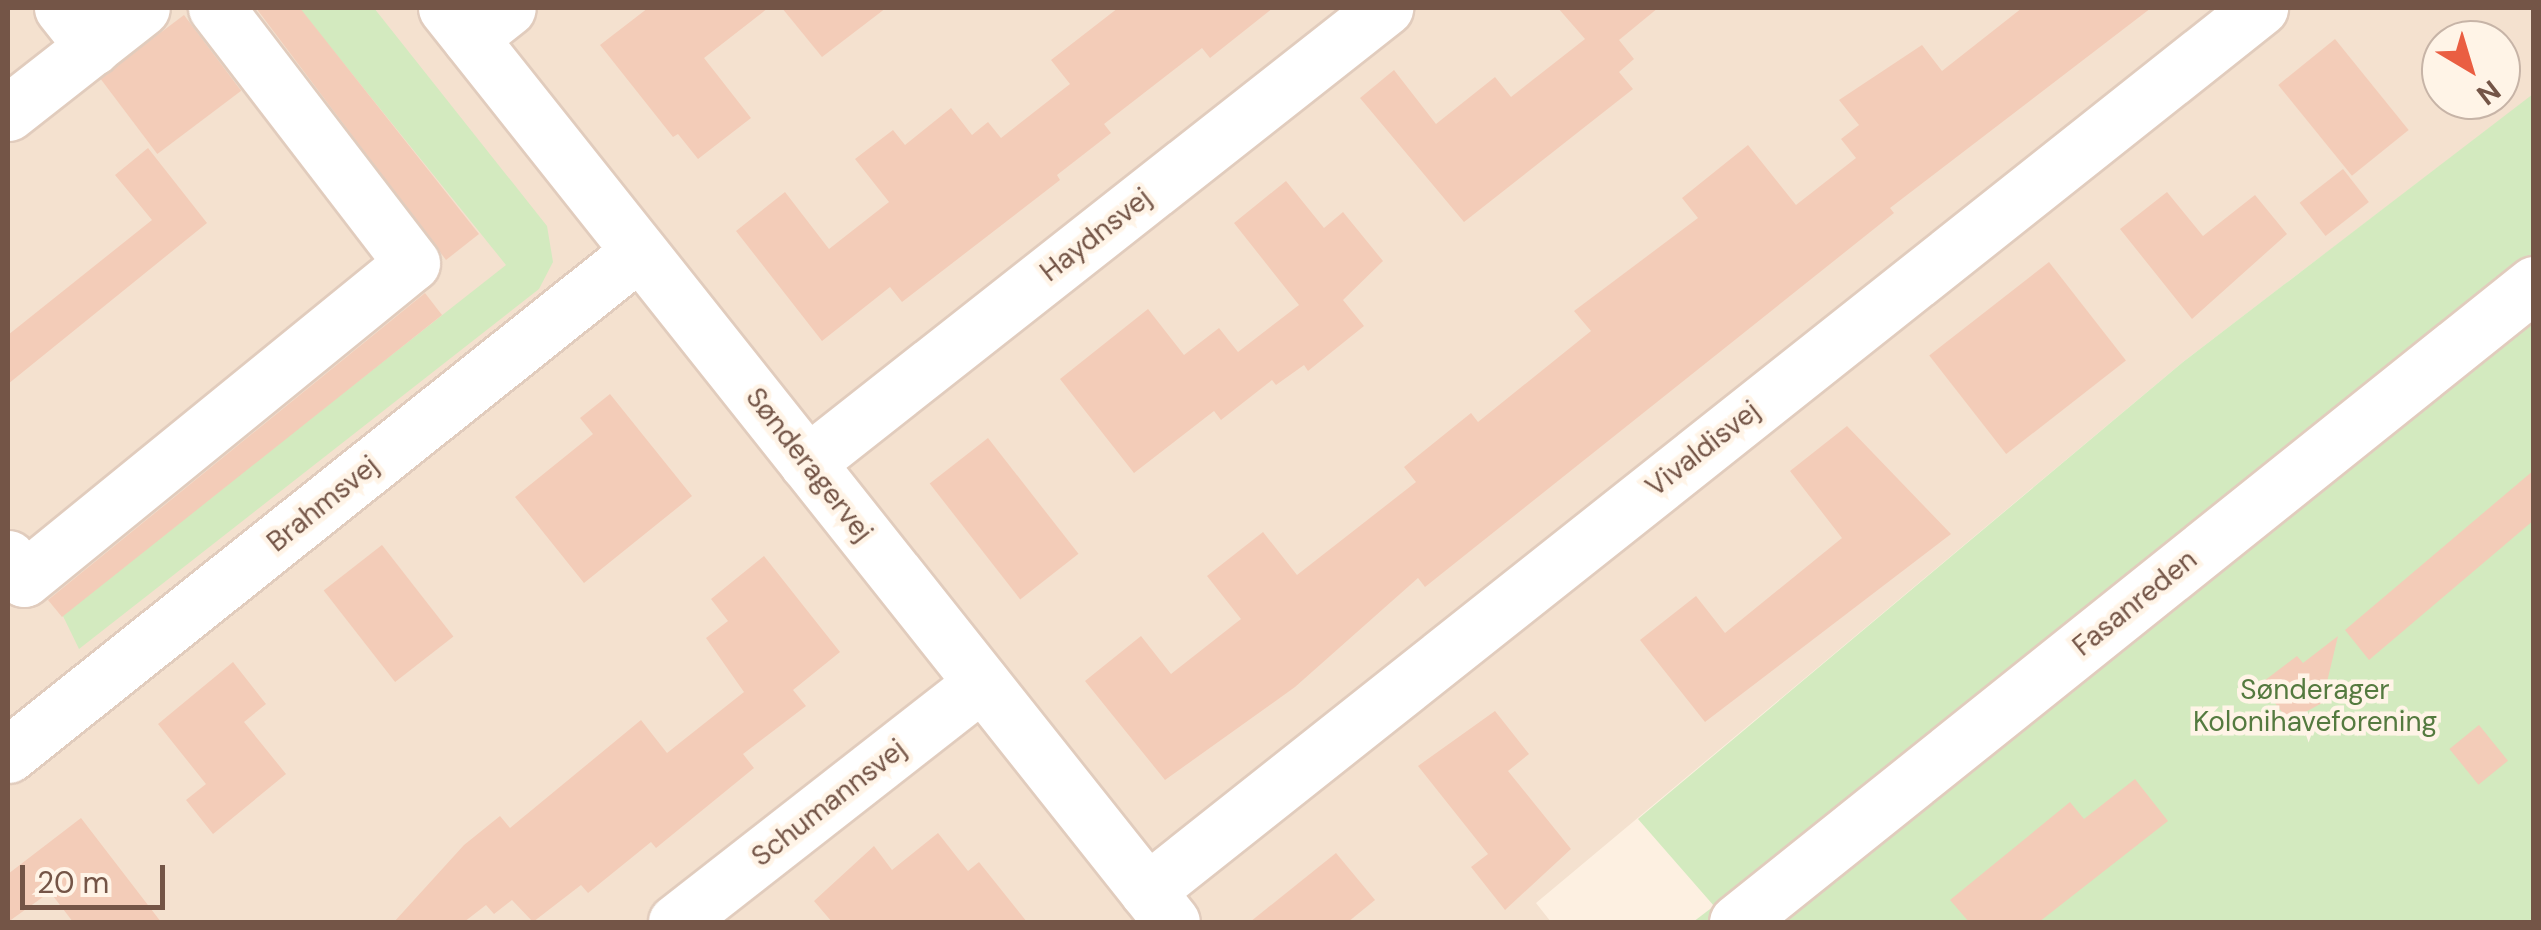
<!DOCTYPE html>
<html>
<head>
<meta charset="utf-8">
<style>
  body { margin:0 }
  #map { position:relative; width:2541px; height:930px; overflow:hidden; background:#fdf0e1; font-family:"DM Sans",sans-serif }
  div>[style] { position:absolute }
  .residential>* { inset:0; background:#f4e1cf }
  .green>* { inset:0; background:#d3eabf }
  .building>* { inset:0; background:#f3ccb8; transform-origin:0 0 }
  .roads { filter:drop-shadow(2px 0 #e1ccbd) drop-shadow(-2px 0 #e1ccbd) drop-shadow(0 2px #e1ccbd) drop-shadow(0 -2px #e1ccbd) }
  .minor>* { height:55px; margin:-27.5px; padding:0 27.5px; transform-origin:27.5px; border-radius:27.5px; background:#fff }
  span { translate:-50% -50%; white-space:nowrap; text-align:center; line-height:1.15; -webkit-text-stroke:9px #fff4e7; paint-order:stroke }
  .street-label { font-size:28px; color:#745547 }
  .park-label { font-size:28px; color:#547a3f }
  .frame { position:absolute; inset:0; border:10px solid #745547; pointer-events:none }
  .north { position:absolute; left:2421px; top:20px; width:100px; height:100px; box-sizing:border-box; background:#fff4e7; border:2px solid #c7b4a7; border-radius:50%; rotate:142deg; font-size:28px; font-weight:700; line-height:40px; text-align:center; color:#745547 }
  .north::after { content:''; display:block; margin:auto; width:35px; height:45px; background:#ea5e42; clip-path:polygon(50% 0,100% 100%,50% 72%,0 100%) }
  .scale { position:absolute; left:20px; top:865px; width:145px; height:45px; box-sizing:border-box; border:5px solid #745547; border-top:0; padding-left:12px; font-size:30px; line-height:35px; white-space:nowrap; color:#745547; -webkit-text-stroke:8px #fff4e7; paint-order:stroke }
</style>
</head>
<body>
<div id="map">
  <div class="residential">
    <i style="clip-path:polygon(evenodd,8px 8px,2533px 8px,2534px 94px,2183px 362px,1536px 903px,1551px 922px,8px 922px,8px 8px,2441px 40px,2501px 40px,2501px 100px,2441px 100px,2441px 40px)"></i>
  </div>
  <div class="green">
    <i style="clip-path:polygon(299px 8px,374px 8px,547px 226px,553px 262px,539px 289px,79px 649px,62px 614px,506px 265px)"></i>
    <i style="clip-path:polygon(2533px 94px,2533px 922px,1693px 922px,1714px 906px,1638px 819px,2183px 362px)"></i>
  </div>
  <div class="building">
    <i style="clip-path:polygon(256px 8px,300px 8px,479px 234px,446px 260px)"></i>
    <i style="clip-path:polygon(648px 8px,768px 8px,704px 58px,751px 118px,698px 159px,678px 134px,673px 137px,600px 45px)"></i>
    <i style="clip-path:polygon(782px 8px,886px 8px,822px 57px)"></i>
    <i style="clip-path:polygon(1118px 8px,1273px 8px,1210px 58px,1202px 48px,1104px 124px,1111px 133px,1057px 175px,1060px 180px,902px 302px,890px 287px,822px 341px,736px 231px,785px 192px,829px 249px,889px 202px,855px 159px,893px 130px,905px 145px,951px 108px,972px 135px,988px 122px,1001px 138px,1070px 84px,1051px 60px)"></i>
    <i style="clip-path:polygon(1558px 8px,1658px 8px,1619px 40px,1634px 59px,1619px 72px,1633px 89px,1464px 222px,1360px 98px,1394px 70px,1436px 124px,1495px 77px,1511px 97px,1585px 39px)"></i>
    <i style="clip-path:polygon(2022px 8px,2151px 8px,1890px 208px,1894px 213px,1425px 587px,1418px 578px,1295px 687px,1165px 780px,1085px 681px,1141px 636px,1171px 674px,1241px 619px,1207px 576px,1263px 532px,1297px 575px,1416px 482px,1404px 467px,1471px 413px,1478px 422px,1591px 331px,1574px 311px,1698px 218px,1682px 198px,1748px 145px,1796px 205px,1856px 158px,1841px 139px,1859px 125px,1839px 100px,1922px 45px,1942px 71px)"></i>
    <i style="left:184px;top:15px;width:95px;height:105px;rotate:53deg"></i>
    <i style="left:2335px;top:39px;width:117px;height:73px;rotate:51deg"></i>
    <i style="clip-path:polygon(148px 148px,207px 223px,8px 384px,8px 335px,152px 220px,115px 175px)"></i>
    <i style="left:2343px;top:169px;width:42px;height:55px;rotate:52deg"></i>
    <i style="clip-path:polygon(1286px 181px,1324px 228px,1343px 212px,1383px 261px,1343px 300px,1364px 326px,1308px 371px,1304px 365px,1276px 385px,1272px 380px,1221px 420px,1214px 411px,1134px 473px,1060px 379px,1148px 309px,1184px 355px,1219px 328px,1238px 352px,1299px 305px,1234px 223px)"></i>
    <i style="clip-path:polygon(2167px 192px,2203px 236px,2255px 195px,2287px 234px,2192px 319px,2120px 229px)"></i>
    <i style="left:2049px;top:262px;width:125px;height:152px;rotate:52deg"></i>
    <i style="clip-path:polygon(425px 293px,442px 315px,62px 617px,48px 600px)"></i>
    <i style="clip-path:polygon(610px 394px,692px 496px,584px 583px,515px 497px,593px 434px,580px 418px)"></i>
    <i style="clip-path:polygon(1847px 426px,1951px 534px,1705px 722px,1640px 640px,1696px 596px,1725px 633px,1842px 538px,1790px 471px)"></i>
    <i style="left:988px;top:438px;width:147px;height:74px;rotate:52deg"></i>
    <i style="clip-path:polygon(2534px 470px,2534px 520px,2369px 660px,2345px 630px)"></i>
    <i style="left:382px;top:545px;width:116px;height:74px;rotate:52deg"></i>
    <i style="clip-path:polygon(764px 556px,840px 652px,793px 690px,806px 706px,743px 754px,754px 768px,656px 848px,651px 842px,588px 893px,581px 885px,533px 922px,512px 900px,494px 914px,486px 905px,464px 922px,394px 922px,464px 845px,500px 816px,510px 828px,641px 720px,667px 753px,744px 692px,706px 638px,728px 621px,711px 599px)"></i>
    <i style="clip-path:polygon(2338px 636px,2322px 703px,2289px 721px,2260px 684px,2297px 656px,2303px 663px)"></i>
    <i style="clip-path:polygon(233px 662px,266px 704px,244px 722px,286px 774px,213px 834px,186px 800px,206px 784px,158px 724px)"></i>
    <i style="clip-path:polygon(1495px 711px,1529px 754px,1508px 771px,1571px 849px,1505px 910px,1471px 867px,1488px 854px,1418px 766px)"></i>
    <i style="left:2479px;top:725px;width:46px;height:38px;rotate:51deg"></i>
    <i style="clip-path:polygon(2135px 779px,2168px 821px,2039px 922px,1969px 922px,1950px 900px,2070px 802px,2084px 819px)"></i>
    <i style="clip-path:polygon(81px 818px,161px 922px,73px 922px,50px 892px,8px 922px,8px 874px)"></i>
    <i style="clip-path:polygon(938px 833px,968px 871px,979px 862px,1027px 922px,832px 922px,814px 901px,874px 846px,892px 870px)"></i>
    <i style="clip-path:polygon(1336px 853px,1375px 900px,1348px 922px,1250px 922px)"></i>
  </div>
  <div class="roads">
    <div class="minor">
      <i style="left:62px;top:8px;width:50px;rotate:51.5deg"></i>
      <i style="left:446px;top:8px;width:1167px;rotate:51.54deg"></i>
      <i style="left:470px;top:38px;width:48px;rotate:-38.3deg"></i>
      <i style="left:8px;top:113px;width:170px;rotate:-38.1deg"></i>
      <i style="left:807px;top:463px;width:736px;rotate:-38.21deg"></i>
      <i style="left:8px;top:558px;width:26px;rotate:53deg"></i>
      <i style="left:24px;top:579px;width:500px;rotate:-39.16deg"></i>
      <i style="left:412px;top:263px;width:322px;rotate:-127.5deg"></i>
      <i style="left:8px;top:755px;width:807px;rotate:-38.56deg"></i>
      <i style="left:1147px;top:891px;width:1421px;rotate:-38.43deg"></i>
      <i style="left:676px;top:922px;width:388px;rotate:-38deg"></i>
      <i style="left:1737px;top:922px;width:1021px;rotate:-38.68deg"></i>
    </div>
  </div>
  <div class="street-label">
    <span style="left:1096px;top:235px;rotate:-38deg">Haydnsvej</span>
    <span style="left:1703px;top:449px;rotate:-38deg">Vivaldisvej</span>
    <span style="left:809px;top:465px;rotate:52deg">Sønderagervej</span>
    <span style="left:323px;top:504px;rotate:-39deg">Brahmsvej</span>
    <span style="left:2135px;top:603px;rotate:-39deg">Fasanreden</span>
    <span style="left:829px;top:803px;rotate:-38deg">Schumannsvej</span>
  </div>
  <div class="park-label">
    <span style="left:2315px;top:706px">Sønderager<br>Kolonihaveforening</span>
  </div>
  <div class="frame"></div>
  <div class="north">N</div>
  <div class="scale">20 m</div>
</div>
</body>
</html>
